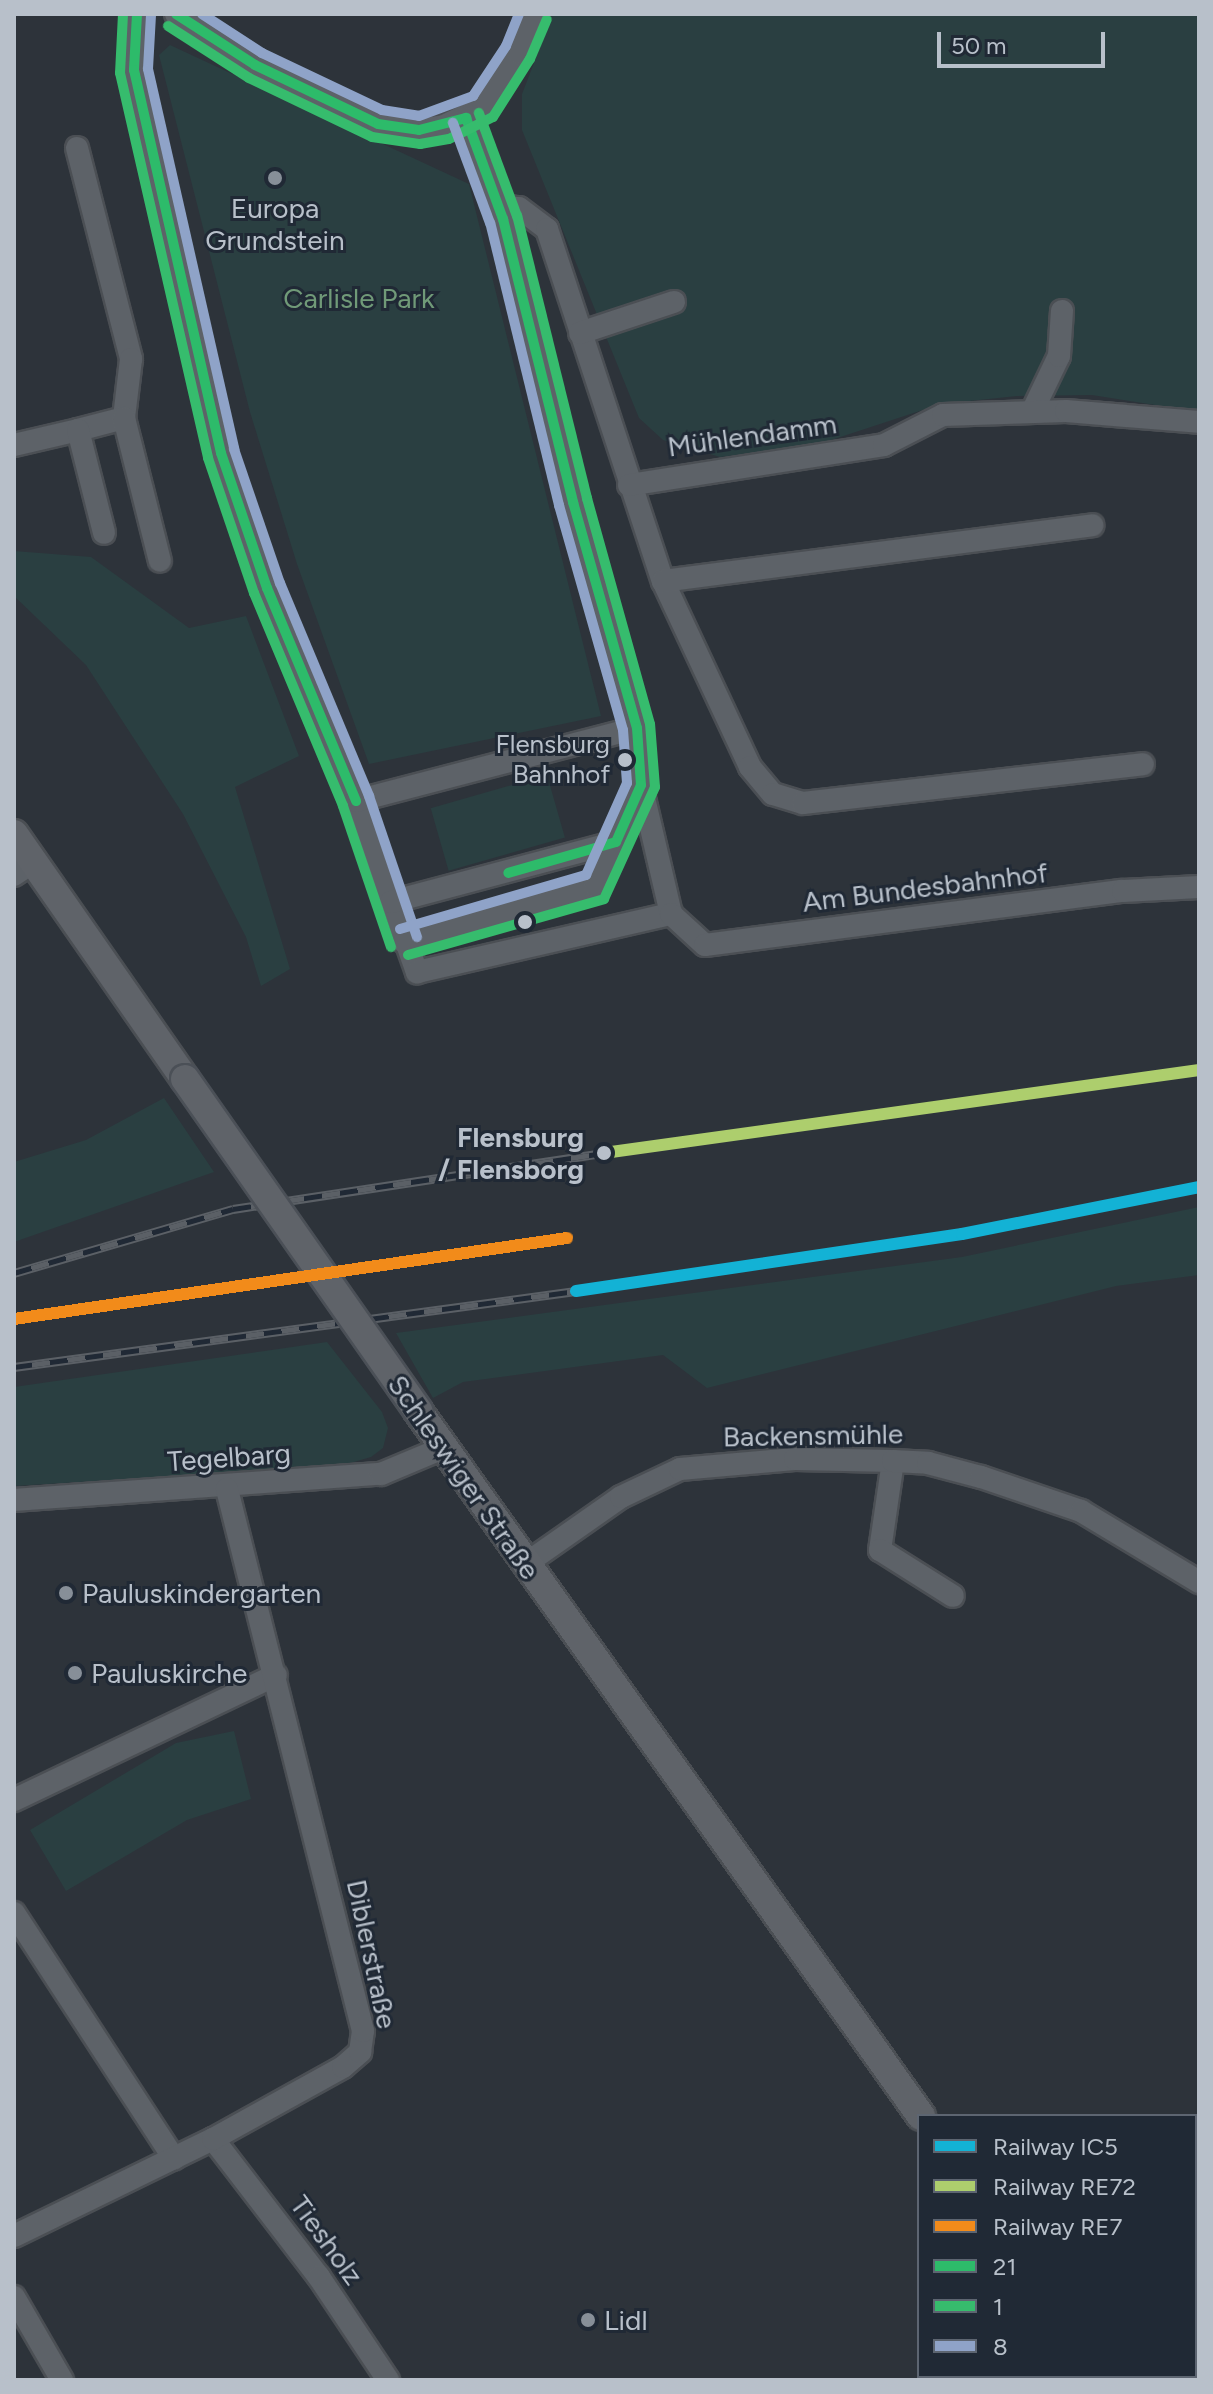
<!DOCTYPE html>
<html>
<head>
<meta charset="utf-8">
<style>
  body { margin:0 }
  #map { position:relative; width:1213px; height:2394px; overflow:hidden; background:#2d333a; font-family:Figtree,sans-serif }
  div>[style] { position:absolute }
  .green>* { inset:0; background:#2a3f41; transform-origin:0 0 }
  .roads { filter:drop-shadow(2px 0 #4b4f54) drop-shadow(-2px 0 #4b4f54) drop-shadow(0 2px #4b4f54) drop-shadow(0 -2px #4b4f54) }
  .minor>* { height:22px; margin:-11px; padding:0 11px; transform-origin:11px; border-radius:11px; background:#5d6268 }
  .major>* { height:28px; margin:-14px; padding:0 14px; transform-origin:14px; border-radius:14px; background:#5f6369 }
  .rail>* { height:9px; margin-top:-4.5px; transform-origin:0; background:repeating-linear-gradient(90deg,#202935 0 18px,#5b6066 0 36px); box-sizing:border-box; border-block:2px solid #5b6066 }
  .bridges { filter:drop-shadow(2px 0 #4b5057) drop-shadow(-2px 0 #4b5057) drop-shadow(0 2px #4b5057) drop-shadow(0 -2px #4b5057) }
  .major-bridge>* { height:28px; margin:-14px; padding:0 14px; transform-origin:14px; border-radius:14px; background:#5f6369 }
  .bus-1>* { height:10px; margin:-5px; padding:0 5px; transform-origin:5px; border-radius:5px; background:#2dbb6a }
  .bus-2>* { height:10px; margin:-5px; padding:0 5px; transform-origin:5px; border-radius:5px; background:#36bc6d }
  .bus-3>* { height:10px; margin:-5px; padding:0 5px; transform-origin:5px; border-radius:5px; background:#8fa3c8 }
  .rail-1>* { height:12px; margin:-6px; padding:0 6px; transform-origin:6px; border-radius:6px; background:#13b2d5 }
  .rail-2>* { height:12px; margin:-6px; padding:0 6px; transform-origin:6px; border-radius:6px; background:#adce6d }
  .rail-3>* { height:12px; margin:-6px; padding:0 6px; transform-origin:6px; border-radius:6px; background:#f28b1a }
  .dots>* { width:22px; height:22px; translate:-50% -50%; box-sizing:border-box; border:4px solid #202935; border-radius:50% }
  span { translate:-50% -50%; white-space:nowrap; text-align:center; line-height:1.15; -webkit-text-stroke:6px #202935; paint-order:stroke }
  .bus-label { font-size:26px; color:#b8c0ca }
  .right { translate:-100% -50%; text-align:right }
  .poi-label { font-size:28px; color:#b8c0ca }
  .left { translate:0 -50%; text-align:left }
  .park-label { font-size:28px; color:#709a78 }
  .street-label { font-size:28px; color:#b8c0ca }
  .stop-label { font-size:28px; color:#b8c0ca; font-weight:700 }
  .frame { position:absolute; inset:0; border:16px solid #b8c0ca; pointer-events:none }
  .legend { position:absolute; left:917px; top:2114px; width:280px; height:264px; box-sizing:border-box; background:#202935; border:2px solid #5d6571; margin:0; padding:10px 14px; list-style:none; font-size:24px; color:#b8c0ca }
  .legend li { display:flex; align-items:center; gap:16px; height:40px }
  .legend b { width:40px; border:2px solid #5d6571 }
  .scale { position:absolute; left:937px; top:32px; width:168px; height:36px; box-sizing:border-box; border:4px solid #b8c0ca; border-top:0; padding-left:10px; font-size:24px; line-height:28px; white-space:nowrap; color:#b8c0ca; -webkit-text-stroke:6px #202935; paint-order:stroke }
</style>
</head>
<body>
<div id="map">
  <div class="green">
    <i style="clip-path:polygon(553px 14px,1199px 14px,1199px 412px,1092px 395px,1017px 396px,941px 404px,819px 444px,720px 457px,663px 440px,639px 418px,522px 130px,522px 94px)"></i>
    <i style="clip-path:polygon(170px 45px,469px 184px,601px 716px,369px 764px,297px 564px,250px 412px,159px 55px)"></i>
    <i style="clip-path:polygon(14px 551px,91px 557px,189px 628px,246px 616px,299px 756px,235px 787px,290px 969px,261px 986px,246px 937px,183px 814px,86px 665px,14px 596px)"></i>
    <i style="left:547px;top:775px;width:65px;height:121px;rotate:74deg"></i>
    <i style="clip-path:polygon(164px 1098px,214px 1172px,14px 1242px,14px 1162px,86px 1140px)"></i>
    <i style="clip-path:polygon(1199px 1207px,1199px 1275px,1116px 1286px,707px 1388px,663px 1355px,463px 1382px,433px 1398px,396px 1333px,962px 1257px)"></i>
    <i style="clip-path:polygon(327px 1342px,382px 1412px,388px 1428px,383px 1448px,371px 1457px,340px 1466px,14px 1486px,14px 1387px)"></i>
    <i style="clip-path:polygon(234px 1731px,251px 1799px,187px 1820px,66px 1891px,30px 1830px,176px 1743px)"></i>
  </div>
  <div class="roads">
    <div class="minor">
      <i style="left:137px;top:14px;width:56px;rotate:93.1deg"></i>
      <i style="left:134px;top:70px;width:393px;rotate:77.2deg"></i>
      <i style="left:221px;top:453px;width:143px;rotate:71.2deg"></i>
      <i style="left:267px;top:588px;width:231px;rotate:67.3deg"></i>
      <i style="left:356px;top:801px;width:182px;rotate:70.4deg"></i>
      <i style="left:417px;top:972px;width:261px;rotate:-12.9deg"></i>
      <i style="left:176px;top:14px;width:94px;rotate:32.8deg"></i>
      <i style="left:255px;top:65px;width:136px;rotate:25.6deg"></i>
      <i style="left:378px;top:124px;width:41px;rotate:8.3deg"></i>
      <i style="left:419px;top:130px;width:25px;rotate:-9deg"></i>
      <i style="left:444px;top:126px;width:43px;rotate:-26deg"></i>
      <i style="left:483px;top:107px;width:64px;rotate:-57.1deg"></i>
      <i style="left:518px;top:53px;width:42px;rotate:-67.7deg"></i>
      <i style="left:466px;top:118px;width:108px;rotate:69.9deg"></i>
      <i style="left:503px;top:219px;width:292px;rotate:76.1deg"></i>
      <i style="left:573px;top:502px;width:235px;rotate:74.2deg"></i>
      <i style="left:637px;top:728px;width:57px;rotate:86deg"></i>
      <i style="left:641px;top:785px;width:132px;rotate:76.9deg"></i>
      <i style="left:77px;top:148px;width:218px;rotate:75.6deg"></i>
      <i style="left:131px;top:359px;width:59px;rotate:96.8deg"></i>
      <i style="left:499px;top:206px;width:20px;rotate:6deg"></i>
      <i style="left:519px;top:208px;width:35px;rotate:37deg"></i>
      <i style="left:547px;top:229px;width:371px;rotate:71.8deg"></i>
      <i style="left:663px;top:581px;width:205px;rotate:64.9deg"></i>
      <i style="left:750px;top:767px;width:35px;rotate:50deg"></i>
      <i style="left:773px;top:794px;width:31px;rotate:17deg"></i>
      <i style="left:803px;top:803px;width:342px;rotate:-6.5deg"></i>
      <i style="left:580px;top:333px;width:99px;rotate:-18.3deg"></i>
      <i style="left:1032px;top:412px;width:62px;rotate:-64.3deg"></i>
      <i style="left:1059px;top:356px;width:45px;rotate:-86.2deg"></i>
      <i style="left:78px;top:430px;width:48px;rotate:-14.6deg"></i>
      <i style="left:124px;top:418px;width:147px;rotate:75.9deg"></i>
      <i style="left:14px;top:445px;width:66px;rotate:-13.2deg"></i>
      <i style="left:78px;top:430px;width:106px;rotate:75.8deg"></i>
      <i style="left:629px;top:485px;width:258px;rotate:-8.9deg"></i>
      <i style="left:884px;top:445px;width:66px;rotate:-27deg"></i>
      <i style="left:943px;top:415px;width:123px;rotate:-1.9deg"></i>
      <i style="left:1066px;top:411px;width:133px;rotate:4.7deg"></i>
      <i style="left:663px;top:581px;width:433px;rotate:-7.4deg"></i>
      <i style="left:356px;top:801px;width:290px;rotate:-14.6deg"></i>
      <i style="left:14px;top:875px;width:22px;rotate:-34deg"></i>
      <i style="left:391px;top:902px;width:233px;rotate:-14.9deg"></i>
      <i style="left:671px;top:914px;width:46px;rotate:42.4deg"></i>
      <i style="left:705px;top:945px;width:421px;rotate:-7.4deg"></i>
      <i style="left:1123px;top:891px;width:76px;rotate:-3deg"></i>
      <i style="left:404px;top:942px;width:200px;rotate:-16deg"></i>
      <i style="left:596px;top:887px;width:111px;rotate:-66.2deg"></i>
      <i style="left:893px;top:1461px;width:90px;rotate:98.3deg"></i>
      <i style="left:880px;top:1550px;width:86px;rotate:32.2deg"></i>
      <i style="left:14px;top:1500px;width:368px;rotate:-4.1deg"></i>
      <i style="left:381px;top:1474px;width:67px;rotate:-22.8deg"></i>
      <i style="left:524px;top:1565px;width:118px;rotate:-35deg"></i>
      <i style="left:621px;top:1497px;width:65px;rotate:-25.4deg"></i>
      <i style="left:680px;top:1469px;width:115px;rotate:-5deg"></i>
      <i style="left:795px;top:1459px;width:98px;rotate:1.2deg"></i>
      <i style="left:893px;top:1461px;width:35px;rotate:3deg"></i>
      <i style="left:928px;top:1463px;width:55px;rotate:14.8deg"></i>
      <i style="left:981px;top:1477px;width:106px;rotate:18.8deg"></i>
      <i style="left:1081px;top:1511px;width:138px;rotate:31deg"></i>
      <i style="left:14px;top:1800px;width:290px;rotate:-25.5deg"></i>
      <i style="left:14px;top:1913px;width:293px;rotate:56.9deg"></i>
      <i style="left:213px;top:2139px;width:174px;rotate:52.5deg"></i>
      <i style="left:319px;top:2277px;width:124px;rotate:56.2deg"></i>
      <i style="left:14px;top:2236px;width:221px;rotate:-26deg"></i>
      <i style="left:213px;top:2139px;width:149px;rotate:-29deg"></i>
      <i style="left:343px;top:2067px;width:23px;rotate:-41deg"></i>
      <i style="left:360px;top:2052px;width:21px;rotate:-82deg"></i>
      <i style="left:363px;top:2031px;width:559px;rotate:-104.09deg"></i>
      <i style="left:14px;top:2297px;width:96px;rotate:60deg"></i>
      <i style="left:1190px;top:2380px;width:9px;rotate:-18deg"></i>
    </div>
    <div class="major">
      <i style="left:14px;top:834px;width:299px;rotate:55.1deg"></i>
      <i style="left:418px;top:1411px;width:866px;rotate:54.49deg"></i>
      <i style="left:1108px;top:2376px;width:5px;rotate:53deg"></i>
    </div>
  </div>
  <div class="rail">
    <i style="left:14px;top:1273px;width:228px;rotate:-16.3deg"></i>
    <i style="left:233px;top:1209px;width:375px;rotate:-8.6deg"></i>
    <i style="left:14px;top:1367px;width:567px;rotate:-7.7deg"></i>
  </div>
  <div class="bridges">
    <div class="major-bridge">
      <i style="left:185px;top:1079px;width:406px;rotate:54.9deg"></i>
    </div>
  </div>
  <div class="bus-1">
    <i style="left:137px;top:14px;width:56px;rotate:93.1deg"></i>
    <i style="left:134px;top:70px;width:393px;rotate:77.2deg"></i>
    <i style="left:221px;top:453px;width:143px;rotate:71.2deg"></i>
    <i style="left:267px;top:588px;width:231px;rotate:67.3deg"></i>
    <i style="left:176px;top:14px;width:94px;rotate:32.8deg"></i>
    <i style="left:255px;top:65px;width:136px;rotate:25.6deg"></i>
    <i style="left:378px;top:124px;width:41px;rotate:8.3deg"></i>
    <i style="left:419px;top:130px;width:49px;rotate:-14.3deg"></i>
    <i style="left:466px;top:118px;width:108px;rotate:69.9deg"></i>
    <i style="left:503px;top:219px;width:292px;rotate:76.1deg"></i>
    <i style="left:573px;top:502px;width:235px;rotate:74.2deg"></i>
    <i style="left:637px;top:728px;width:57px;rotate:86deg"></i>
    <i style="left:641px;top:785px;width:62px;rotate:113.7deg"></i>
    <i style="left:616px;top:842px;width:112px;rotate:164deg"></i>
  </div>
  <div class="bus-2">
    <i style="left:123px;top:14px;width:59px;rotate:92.9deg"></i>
    <i style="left:120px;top:73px;width:395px;rotate:77.1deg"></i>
    <i style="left:208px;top:458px;width:143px;rotate:71.2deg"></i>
    <i style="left:254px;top:593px;width:231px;rotate:67.3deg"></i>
    <i style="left:343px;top:806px;width:149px;rotate:71.2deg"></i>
    <i style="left:168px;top:26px;width:96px;rotate:32.7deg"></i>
    <i style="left:249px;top:78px;width:136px;rotate:25.6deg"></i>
    <i style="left:372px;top:137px;width:49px;rotate:8.3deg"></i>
    <i style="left:420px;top:144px;width:29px;rotate:-10deg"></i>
    <i style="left:449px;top:139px;width:49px;rotate:-26.6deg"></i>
    <i style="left:493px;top:117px;width:69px;rotate:-57.5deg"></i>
    <i style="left:530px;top:59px;width:43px;rotate:-67deg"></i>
    <i style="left:408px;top:955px;width:204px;rotate:-15.9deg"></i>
    <i style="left:604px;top:899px;width:123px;rotate:-65.5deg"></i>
    <i style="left:655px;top:787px;width:63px;rotate:-94.5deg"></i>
    <i style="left:650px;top:724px;width:235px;rotate:-105.6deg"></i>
    <i style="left:587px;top:498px;width:291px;rotate:-103.9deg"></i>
    <i style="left:517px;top:216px;width:110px;rotate:-110.3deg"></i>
  </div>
  <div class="bus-3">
    <i style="left:202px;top:14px;width:72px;rotate:33deg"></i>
    <i style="left:262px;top:53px;width:133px;rotate:25.4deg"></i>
    <i style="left:382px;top:110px;width:37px;rotate:9deg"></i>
    <i style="left:419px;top:116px;width:58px;rotate:-20.3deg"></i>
    <i style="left:473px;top:96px;width:60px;rotate:-56.6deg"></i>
    <i style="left:506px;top:46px;width:35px;rotate:-68deg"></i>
    <i style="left:151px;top:15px;width:54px;rotate:93.2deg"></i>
    <i style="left:148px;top:69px;width:390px;rotate:77.2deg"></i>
    <i style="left:234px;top:449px;width:142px;rotate:71.1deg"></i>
    <i style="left:280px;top:583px;width:231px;rotate:67.3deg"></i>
    <i style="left:369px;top:796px;width:149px;rotate:71.2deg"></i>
    <i style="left:400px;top:929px;width:194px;rotate:-16.2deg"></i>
    <i style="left:586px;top:875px;width:101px;rotate:-66deg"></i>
    <i style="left:627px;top:783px;width:53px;rotate:-94.3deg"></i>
    <i style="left:623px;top:730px;width:234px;rotate:-105.9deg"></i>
    <i style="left:559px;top:505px;width:290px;rotate:-103.7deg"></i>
    <i style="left:490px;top:223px;width:107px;rotate:-110.3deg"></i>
  </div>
  <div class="rail-1">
    <i style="left:576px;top:1291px;width:390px;rotate:-8.4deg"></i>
    <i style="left:962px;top:1234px;width:242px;rotate:-11.2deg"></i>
  </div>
  <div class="rail-2">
    <i style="left:604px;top:1153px;width:601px;rotate:-7.94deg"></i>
  </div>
  <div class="rail-3">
    <i style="left:14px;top:1319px;width:559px;rotate:-8.33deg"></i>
  </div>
  <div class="dots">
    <i style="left:275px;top:178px;background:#878f98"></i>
    <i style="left:625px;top:760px;background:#b8c0ca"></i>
    <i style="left:525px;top:922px;background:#b8c0ca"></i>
    <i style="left:604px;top:1153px;background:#b8c0ca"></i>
    <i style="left:66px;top:1593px;background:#878f98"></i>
    <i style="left:75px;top:1673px;background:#878f98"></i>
    <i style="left:588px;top:2320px;background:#878f98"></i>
  </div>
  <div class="bus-label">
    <span class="right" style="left:610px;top:760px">Flensburg<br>Bahnhof</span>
  </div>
  <div class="poi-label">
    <span style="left:275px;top:224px">Europa<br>Grundstein</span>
    <span class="left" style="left:82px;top:1593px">Pauluskindergarten</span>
    <span class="left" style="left:91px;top:1673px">Pauluskirche</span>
    <span class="left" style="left:604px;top:2320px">Lidl</span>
  </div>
  <div class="park-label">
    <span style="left:359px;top:298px">Carlisle Park</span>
  </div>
  <div class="street-label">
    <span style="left:752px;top:435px;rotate:-8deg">Mühlendamm</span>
    <span style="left:925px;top:887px;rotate:-7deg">Am Bundesbahnhof</span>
    <span style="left:813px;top:1435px;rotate:-1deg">Backensmühle</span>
    <span style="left:229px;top:1457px;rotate:-4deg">Tegelbarg</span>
    <span style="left:464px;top:1477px;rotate:55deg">Schleswiger Straße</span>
    <span style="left:372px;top:1954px;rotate:78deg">Diblerstraße</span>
    <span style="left:327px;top:2240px;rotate:54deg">Tiesholz</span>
  </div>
  <div class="stop-label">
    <span class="right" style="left:584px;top:1153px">Flensburg<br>/ Flensborg</span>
  </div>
  <div class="frame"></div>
  <ul class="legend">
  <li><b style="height:10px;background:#13b2d5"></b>Railway IC5</li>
  <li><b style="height:10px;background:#adce6d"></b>Railway RE72</li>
  <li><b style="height:10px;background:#f28b1a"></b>Railway RE7</li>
  <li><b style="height:10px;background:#2dbb6a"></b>21</li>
  <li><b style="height:10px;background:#36bc6d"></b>1</li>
  <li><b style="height:10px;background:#8fa3c8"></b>8</li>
  </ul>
  <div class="scale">50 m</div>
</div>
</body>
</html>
